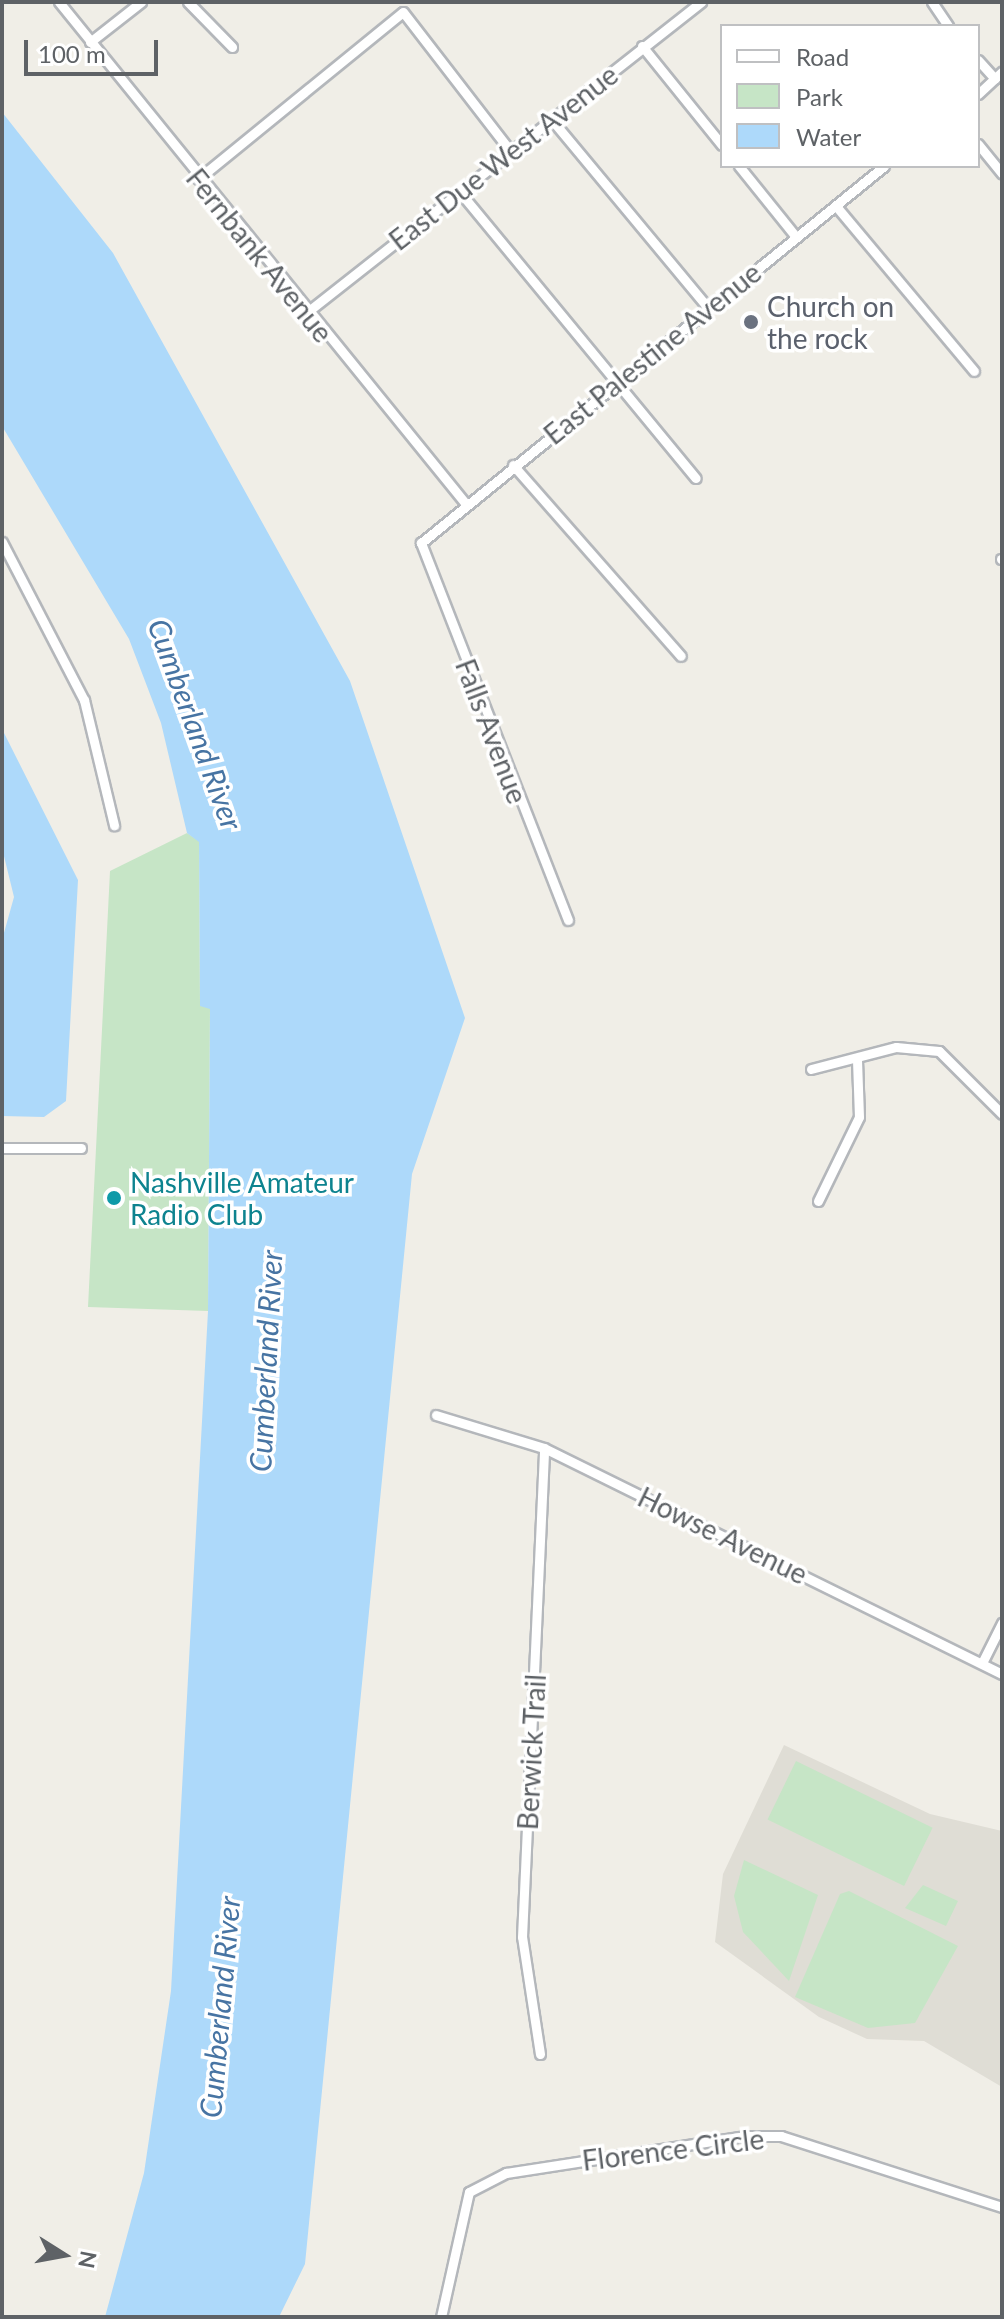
<!DOCTYPE html>
<html>
<head>
<meta charset="utf-8">
<style>
  body { margin:0 }
  #map { position:relative; width:1004px; height:2319px; overflow:hidden; background:#f0eee7; font-family:Lato,sans-serif }
  div>[style] { position:absolute }
  .education>* { inset:0; background:#dfddd5 }
  .green>* { inset:0; background:#c6e5c6; transform-origin:0 0 }
  .water>* { inset:0; background:#add9fa }
  .roads { filter:drop-shadow(2px 0 #b4b7bb) drop-shadow(-2px 0 #b4b7bb) drop-shadow(0 2px #b4b7bb) drop-shadow(0 -2px #b4b7bb) }
  .minor>* { height:9px; margin:-4.5px; padding:0 4.5px; transform-origin:4.5px; border-radius:4.5px; background:#fff }
  .dots>* { width:22px; height:22px; translate:-50% -50%; box-sizing:border-box; border:4px solid #fff; border-radius:50% }
  span { translate:-50% -50%; white-space:nowrap; text-align:center; line-height:1.15; -webkit-text-stroke:7px #fff; paint-order:stroke }
  .street-label { font-size:28px; color:#5e6266 }
  .worship-label { font-size:28px; color:#5b616d }
  .left { translate:0 -50%; text-align:left }
  .culture-label { font-size:28px; color:#0d838f }
  .water-label { font-size:30px; color:#4774a3; font-style:italic }
  .frame { position:absolute; inset:0; border:4px solid #5e6266; pointer-events:none }
  .legend { position:absolute; left:720px; top:24px; width:260px; height:144px; box-sizing:border-box; background:#fff; border:2px solid #bfc0c2; margin:0; padding:10px 14px; list-style:none; font-size:24px; color:#5e6266 }
  .legend li { display:flex; align-items:center; gap:16px; height:40px }
  .legend b { width:40px; border:2px solid #bfc0c2 }
  .north { position:absolute; left:24px; top:2215px; width:80px; height:80px; -webkit-text-stroke:6px #fff; paint-order:stroke; rotate:101deg; font-size:22px; font-weight:700; line-height:32px; text-align:center; color:#5e6266 }
  .north::after { content:''; display:block; margin:auto; width:28px; height:36px; background:#5e6266; clip-path:polygon(50% 0,100% 100%,50% 72%,0 100%) }
  .scale { position:absolute; left:24px; top:40px; width:134px; height:36px; box-sizing:border-box; border:4px solid #5e6266; border-top:0; padding-left:10px; font-size:24px; line-height:28px; white-space:nowrap; color:#5e6266; -webkit-text-stroke:6px #fff; paint-order:stroke }
</style>
</head>
<body>
<div id="map">
  <div class="education">
    <i style="clip-path:polygon(784px 1745px,930px 1814px,1002px 1831px,1002px 2087px,924px 2041px,867px 2039px,819px 2017px,715px 1942px,723px 1874px)"></i>
  </div>
  <div class="green">
    <i style="clip-path:polygon(187px 833px,199px 841px,200px 1005px,210px 1008px,208px 1311px,88px 1307px,110px 871px)"></i>
    <i style="left:796px;top:1761px;width:152px;height:65px;rotate:26deg"></i>
    <i style="clip-path:polygon(744px 1860px,818px 1895px,789px 1981px,743px 1932px,734px 1896px)"></i>
    <i style="clip-path:polygon(923px 1885px,958px 1901px,946px 1926px,905px 1908px)"></i>
    <i style="clip-path:polygon(849px 1891px,958px 1946px,915px 2023px,868px 2028px,795px 1997px,840px 1894px)"></i>
  </div>
  <div class="water">
    <i style="clip-path:polygon(2px 112px,113px 253px,350px 681px,465px 1018px,412px 1174px,305px 2264px,279px 2317px,105px 2317px,144px 2173px,171px 1991px,208px 1311px,210px 1009px,200px 1006px,199px 842px,187px 833px,161px 723px,129px 639px,2px 426px)"></i>
    <i style="clip-path:polygon(2px 729px,78px 880px,66px 1101px,44px 1117px,2px 1116px,2px 940px,14px 897px,2px 848px)"></i>
  </div>
  <div class="roads">
    <div class="minor">
      <i style="left:59px;top:2px;width:646px;rotate:50.97deg"></i>
      <i style="left:188px;top:2px;width:63px;rotate:45.6deg"></i>
      <i style="left:932px;top:2px;width:29px;rotate:56deg"></i>
      <i style="left:90px;top:42px;width:65px;rotate:-38.1deg"></i>
      <i style="left:642px;top:46px;width:127px;rotate:51.1deg"></i>
      <i style="left:978px;top:60px;width:25px;rotate:48deg"></i>
      <i style="left:978px;top:94px;width:33px;rotate:-43deg"></i>
      <i style="left:552px;top:120px;width:244px;rotate:50.3deg"></i>
      <i style="left:978px;top:144px;width:38px;rotate:51deg"></i>
      <i style="left:739px;top:166px;width:91px;rotate:51.2deg"></i>
      <i style="left:198px;top:179px;width:264px;rotate:-39.2deg"></i>
      <i style="left:403px;top:12px;width:173px;rotate:52.3deg"></i>
      <i style="left:459px;top:191px;width:372px;rotate:50.5deg"></i>
      <i style="left:836px;top:206px;width:215px;rotate:50.1deg"></i>
      <i style="left:306px;top:313px;width:503px;rotate:-38.21deg"></i>
      <i style="left:513px;top:465px;width:254px;rotate:48.7deg"></i>
      <i style="left:2px;top:542px;width:178px;rotate:62.6deg"></i>
      <i style="left:84px;top:700px;width:129px;rotate:76.5deg"></i>
      <i style="left:1001px;top:559px;width:1px"></i>
      <i style="left:568px;top:920px;width:405px;rotate:-111.3deg"></i>
      <i style="left:421px;top:543px;width:597px;rotate:-39.15deg"></i>
      <i style="left:811px;top:1069px;width:88px;rotate:-14.5deg"></i>
      <i style="left:896px;top:1047px;width:43px;rotate:5.3deg"></i>
      <i style="left:939px;top:1051px;width:89px;rotate:45deg"></i>
      <i style="left:2px;top:1148px;width:79px"></i>
      <i style="left:818px;top:1201px;width:93px;rotate:-64deg"></i>
      <i style="left:859px;top:1117px;width:58px;rotate:-92deg"></i>
      <i style="left:436px;top:1415px;width:113px;rotate:17deg"></i>
      <i style="left:544px;top:1448px;width:511px;rotate:26.26deg"></i>
      <i style="left:982px;top:1663px;width:45px;rotate:-63.4deg"></i>
      <i style="left:540px;top:2054px;width:118px;rotate:-98.7deg"></i>
      <i style="left:522px;top:1937px;width:489px;rotate:-87.4deg"></i>
      <i style="left:441px;top:2317px;width:128px;rotate:-77.4deg"></i>
      <i style="left:469px;top:2192px;width:42px;rotate:-27.2deg"></i>
      <i style="left:506px;top:2173px;width:241px;rotate:-8.8deg"></i>
      <i style="left:744px;top:2136px;width:37px"></i>
      <i style="left:781px;top:2136px;width:232px;rotate:17.8deg"></i>
    </div>
  </div>
  <div class="dots">
    <i style="left:751px;top:322px;background:#6b7280"></i>
    <i style="left:114px;top:1198px;background:#0f9aa8"></i>
  </div>
  <div class="street-label">
    <span style="left:503px;top:157px;rotate:-38deg">East Due West Avenue</span>
    <span style="left:260px;top:255px;rotate:51deg">Fernbank Avenue</span>
    <span style="left:652px;top:353px;rotate:-39deg">East Palestine Avenue</span>
    <span style="left:492px;top:731px;rotate:69deg">Falls Avenue</span>
    <span style="left:723px;top:1535px;rotate:26deg">Howse Avenue</span>
    <span style="left:531px;top:1752px;rotate:-87deg">Berwick Trail</span>
    <span style="left:673px;top:2149px;rotate:-7deg">Florence Circle</span>
  </div>
  <div class="worship-label">
    <span class="left" style="left:767px;top:322px">Church on<br>the rock</span>
  </div>
  <div class="culture-label">
    <span class="left" style="left:130px;top:1198px">Nashville Amateur<br>Radio Club</span>
  </div>
  <div class="water-label">
    <span style="left:196px;top:724px;rotate:70deg">Cumberland River</span>
    <span style="left:265px;top:1361px;rotate:-87deg">Cumberland River</span>
    <span style="left:219px;top:2007px;rotate:-85deg">Cumberland River</span>
  </div>
  <div class="frame"></div>
  <ul class="legend">
  <li><b style="height:10px;background:#fff"></b>Road</li>
  <li><b style="height:22px;background:#c6e5c6"></b>Park</li>
  <li><b style="height:22px;background:#add9fa"></b>Water</li>
  </ul>
  <div class="north">N</div>
  <div class="scale">100 m</div>
</div>
</body>
</html>
